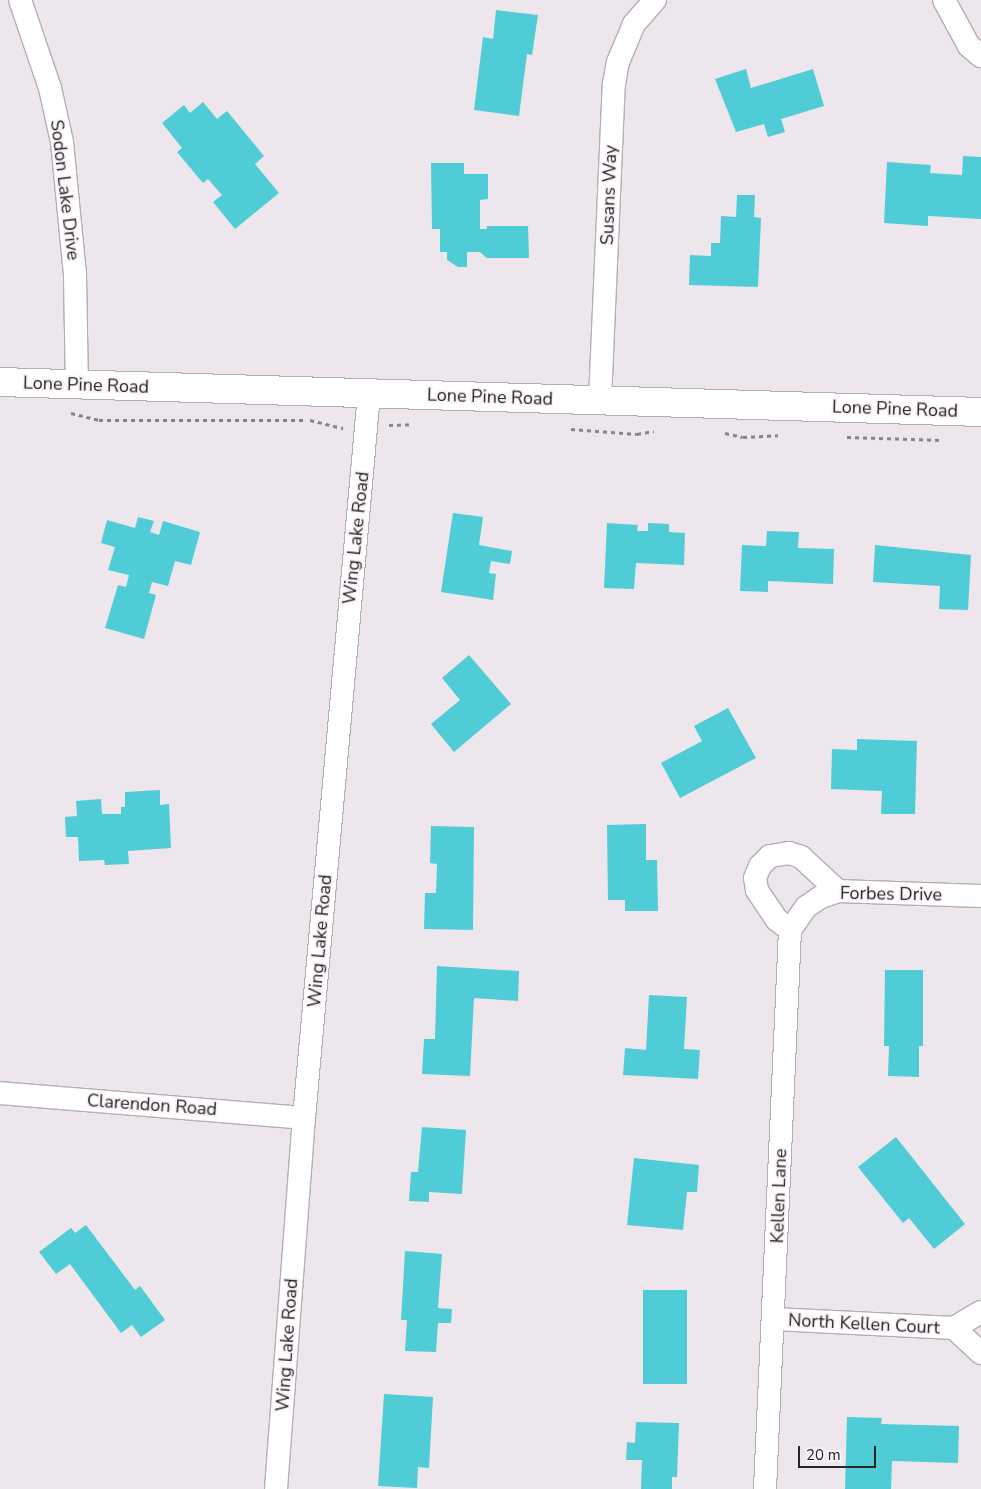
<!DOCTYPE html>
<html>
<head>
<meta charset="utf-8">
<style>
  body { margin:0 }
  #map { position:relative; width:981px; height:1489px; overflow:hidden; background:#ede6ec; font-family:"Nunito Sans",sans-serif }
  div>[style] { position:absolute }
  .building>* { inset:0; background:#50ccd6; transform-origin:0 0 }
  .path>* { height:3px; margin-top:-1.5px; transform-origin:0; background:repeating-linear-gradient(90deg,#898488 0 4px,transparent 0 8px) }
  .roads { filter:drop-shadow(1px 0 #b4aeb3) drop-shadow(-1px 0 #b4aeb3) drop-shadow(0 1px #b4aeb3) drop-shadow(0 -1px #b4aeb3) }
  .street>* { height:22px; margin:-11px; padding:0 11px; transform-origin:11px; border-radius:11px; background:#fff }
  .secondary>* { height:28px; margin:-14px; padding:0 14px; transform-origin:14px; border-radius:14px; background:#fff }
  span { translate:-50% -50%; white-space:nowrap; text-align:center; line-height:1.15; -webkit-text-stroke:4px #faf4f9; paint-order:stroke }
  .street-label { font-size:18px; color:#262426 }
  .scale { position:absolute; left:798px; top:1446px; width:78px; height:22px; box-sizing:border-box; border:2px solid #262426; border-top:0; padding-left:6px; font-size:15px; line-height:18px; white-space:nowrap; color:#262426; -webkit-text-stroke:4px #faf4f9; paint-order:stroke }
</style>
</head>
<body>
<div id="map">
  <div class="building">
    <i style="clip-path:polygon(496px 10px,538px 15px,532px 55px,527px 54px,519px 116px,474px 110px,483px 37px,493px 39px)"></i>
    <i style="clip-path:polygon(746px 69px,751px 88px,813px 69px,824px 106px,781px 119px,785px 132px,768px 137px,764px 124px,736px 132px,715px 79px)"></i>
    <i style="clip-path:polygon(203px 102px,217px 119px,227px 111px,264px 156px,255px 164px,279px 193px,235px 229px,213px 202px,222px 195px,208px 179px,203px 183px,177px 152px,182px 148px,162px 123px,184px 105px,190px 113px)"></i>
    <i style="clip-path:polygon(963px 156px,981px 157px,981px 219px,928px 216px,928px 226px,884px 223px,887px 162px,931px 165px,930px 173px,962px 175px)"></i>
    <i style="clip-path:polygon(431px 163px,464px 163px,464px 174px,488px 174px,488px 199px,480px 200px,480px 229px,487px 229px,487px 226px,528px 226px,529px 258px,487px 258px,480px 252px,467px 252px,467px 267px,458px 267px,447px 260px,447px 252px,440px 252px,440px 229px,432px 229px)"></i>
    <i style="clip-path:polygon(737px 195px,755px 195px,754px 217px,761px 218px,758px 287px,689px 285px,690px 255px,711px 256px,711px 243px,720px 243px,721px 216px,736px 217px)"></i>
    <i style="clip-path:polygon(453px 513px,483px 517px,479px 545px,512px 551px,510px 564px,491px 561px,489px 573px,496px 574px,493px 600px,441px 592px)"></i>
    <i style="clip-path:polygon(138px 517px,154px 521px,150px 532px,159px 535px,163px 521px,200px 532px,191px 565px,175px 561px,168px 586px,152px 582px,149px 593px,156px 595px,144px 639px,105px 628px,118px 585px,126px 587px,129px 575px,108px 570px,115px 547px,101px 543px,107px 520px,135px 528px)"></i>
    <i style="clip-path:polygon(607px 523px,638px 525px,637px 531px,648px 531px,648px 523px,669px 524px,669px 532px,685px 533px,684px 565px,636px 563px,634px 589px,604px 588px)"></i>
    <i style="clip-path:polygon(767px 531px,799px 532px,798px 548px,834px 549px,833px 584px,768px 581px,768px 592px,740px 591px,742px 545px,766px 546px)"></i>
    <i style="clip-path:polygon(875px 545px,971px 555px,968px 610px,939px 609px,940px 586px,873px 582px)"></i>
    <i style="clip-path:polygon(469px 655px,511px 704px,454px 752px,431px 724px,460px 700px,442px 678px)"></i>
    <i style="clip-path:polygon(728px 708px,756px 758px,680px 798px,661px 763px,702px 741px,694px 726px)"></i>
    <i style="clip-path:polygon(857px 739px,917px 741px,915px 814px,881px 814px,882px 791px,831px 789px,832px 749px,857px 750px)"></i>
    <i style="clip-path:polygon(160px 790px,160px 805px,169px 804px,171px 848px,128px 851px,129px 864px,105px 865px,104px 860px,79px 861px,78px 837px,66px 837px,65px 817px,77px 816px,76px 801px,101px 799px,102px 814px,121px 814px,121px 807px,125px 807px,125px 792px)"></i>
    <i style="clip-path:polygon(646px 824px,646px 860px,657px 860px,658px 911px,625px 911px,625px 900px,608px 900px,607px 825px)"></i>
    <i style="clip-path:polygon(431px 826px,474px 827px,473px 930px,424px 929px,425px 893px,436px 893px,437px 864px,430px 863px)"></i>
    <i style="clip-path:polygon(437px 966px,519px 971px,518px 1001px,474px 998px,470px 1076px,422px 1074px,424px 1039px,435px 1039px)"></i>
    <i style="clip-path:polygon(885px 970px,923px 970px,923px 1046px,919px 1046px,919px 1077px,888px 1076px,889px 1046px,884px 1046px)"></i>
    <i style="clip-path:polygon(649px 995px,687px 997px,684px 1049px,700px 1050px,698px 1079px,623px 1075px,625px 1048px,646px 1050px)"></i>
    <i style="clip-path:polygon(422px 1127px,466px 1130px,462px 1194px,429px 1192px,429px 1202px,409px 1201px,411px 1172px,418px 1172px)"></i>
    <i style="clip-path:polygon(896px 1137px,965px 1224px,934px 1249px,909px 1218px,903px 1223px,858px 1167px)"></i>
    <i style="clip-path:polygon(634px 1158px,699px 1165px,697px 1192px,687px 1192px,683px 1230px,627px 1225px)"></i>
    <i style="clip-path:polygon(86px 1225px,135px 1290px,140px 1286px,165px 1320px,141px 1337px,132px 1325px,121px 1333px,70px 1264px,56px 1274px,39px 1252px,71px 1228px,75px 1233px)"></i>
    <i style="clip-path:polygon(405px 1251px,442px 1254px,438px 1308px,452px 1309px,451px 1323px,438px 1323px,436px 1352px,405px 1351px,407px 1320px,401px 1320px)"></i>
    <i style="left:643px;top:1290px;width:44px;height:94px"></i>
    <i style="clip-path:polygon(384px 1394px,433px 1397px,429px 1468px,418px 1467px,417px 1488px,378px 1486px)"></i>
    <i style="clip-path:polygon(847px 1417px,882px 1418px,881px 1424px,959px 1426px,958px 1463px,892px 1461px,891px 1489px,845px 1489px)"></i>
    <i style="clip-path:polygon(636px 1422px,679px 1423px,677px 1477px,672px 1477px,672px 1489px,641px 1489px,642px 1460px,626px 1460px,627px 1442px,635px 1443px)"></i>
  </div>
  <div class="path">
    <i style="left:71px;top:413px;width:29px;rotate:14deg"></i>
    <i style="left:99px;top:420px;width:205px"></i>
    <i style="left:310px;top:420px;width:34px;rotate:14deg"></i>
    <i style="left:389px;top:425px;width:24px;rotate:-2deg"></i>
    <i style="left:571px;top:429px;width:66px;rotate:4.3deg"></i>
    <i style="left:637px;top:434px;width:17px;rotate:-10deg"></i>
    <i style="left:725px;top:433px;width:18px;rotate:13deg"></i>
    <i style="left:743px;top:437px;width:35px;rotate:-3deg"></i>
    <i style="left:847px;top:437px;width:96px;rotate:1.8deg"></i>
  </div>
  <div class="roads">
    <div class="street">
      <i style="left:20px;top:0;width:93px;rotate:71.2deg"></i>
      <i style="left:50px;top:88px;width:55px;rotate:77.5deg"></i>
      <i style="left:62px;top:142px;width:134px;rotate:84.4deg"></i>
      <i style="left:75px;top:275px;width:110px;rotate:89deg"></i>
      <i style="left:944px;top:0;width:52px;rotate:61.5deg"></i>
      <i style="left:969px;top:46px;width:16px;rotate:40deg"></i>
      <i style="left:600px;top:400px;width:316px;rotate:-87.5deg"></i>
      <i style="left:614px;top:84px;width:22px;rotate:-80deg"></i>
      <i style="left:618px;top:62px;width:41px;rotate:-67.2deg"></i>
      <i style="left:634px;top:24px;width:32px;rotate:-49deg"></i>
      <i style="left:790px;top:930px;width:16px;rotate:-142deg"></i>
      <i style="left:777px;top:920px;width:36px;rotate:-124deg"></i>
      <i style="left:757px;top:890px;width:12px;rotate:-99deg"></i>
      <i style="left:755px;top:878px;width:13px;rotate:-67deg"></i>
      <i style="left:760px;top:866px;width:14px;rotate:-45deg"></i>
      <i style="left:770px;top:856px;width:19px;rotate:-9deg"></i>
      <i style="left:789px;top:853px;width:13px;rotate:18deg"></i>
      <i style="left:801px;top:857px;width:50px;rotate:42.6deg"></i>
      <i style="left:0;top:1093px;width:305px;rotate:4.7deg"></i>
      <i style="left:774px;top:1319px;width:180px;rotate:2.9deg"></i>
      <i style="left:954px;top:1328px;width:31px;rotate:-31deg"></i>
      <i style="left:954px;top:1328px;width:37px;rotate:43deg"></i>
      <i style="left:276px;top:1489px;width:372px;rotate:-85.7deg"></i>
      <i style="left:304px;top:1118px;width:727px;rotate:-84.87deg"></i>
      <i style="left:765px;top:1489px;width:560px;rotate:-87.44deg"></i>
      <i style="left:790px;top:930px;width:28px;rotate:-55deg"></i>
      <i style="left:806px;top:907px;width:18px;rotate:-34deg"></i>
      <i style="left:821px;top:897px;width:18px;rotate:-19deg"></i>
      <i style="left:838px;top:891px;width:143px;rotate:2deg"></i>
    </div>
    <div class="secondary">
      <i style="left:0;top:382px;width:981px;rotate:1.75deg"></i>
    </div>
  </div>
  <div class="street-label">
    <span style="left:65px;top:190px;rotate:83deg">Sodon Lake Drive</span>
    <span style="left:609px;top:195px;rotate:-88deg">Susans Way</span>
    <span style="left:86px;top:385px;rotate:2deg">Lone Pine Road</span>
    <span style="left:490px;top:397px;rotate:2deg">Lone Pine Road</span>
    <span style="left:895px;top:409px;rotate:2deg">Lone Pine Road</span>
    <span style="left:356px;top:538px;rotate:-84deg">Wing Lake Road</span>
    <span style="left:891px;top:894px;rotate:1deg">Forbes Drive</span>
    <span style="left:320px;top:941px;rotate:-85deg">Wing Lake Road</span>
    <span style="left:152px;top:1105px;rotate:4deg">Clarendon Road</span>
    <span style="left:779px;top:1196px;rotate:-88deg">Kellen Lane</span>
    <span style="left:864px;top:1324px;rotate:3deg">North Kellen Court</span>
    <span style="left:287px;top:1345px;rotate:-86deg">Wing Lake Road</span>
  </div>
  <div class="scale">20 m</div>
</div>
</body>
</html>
